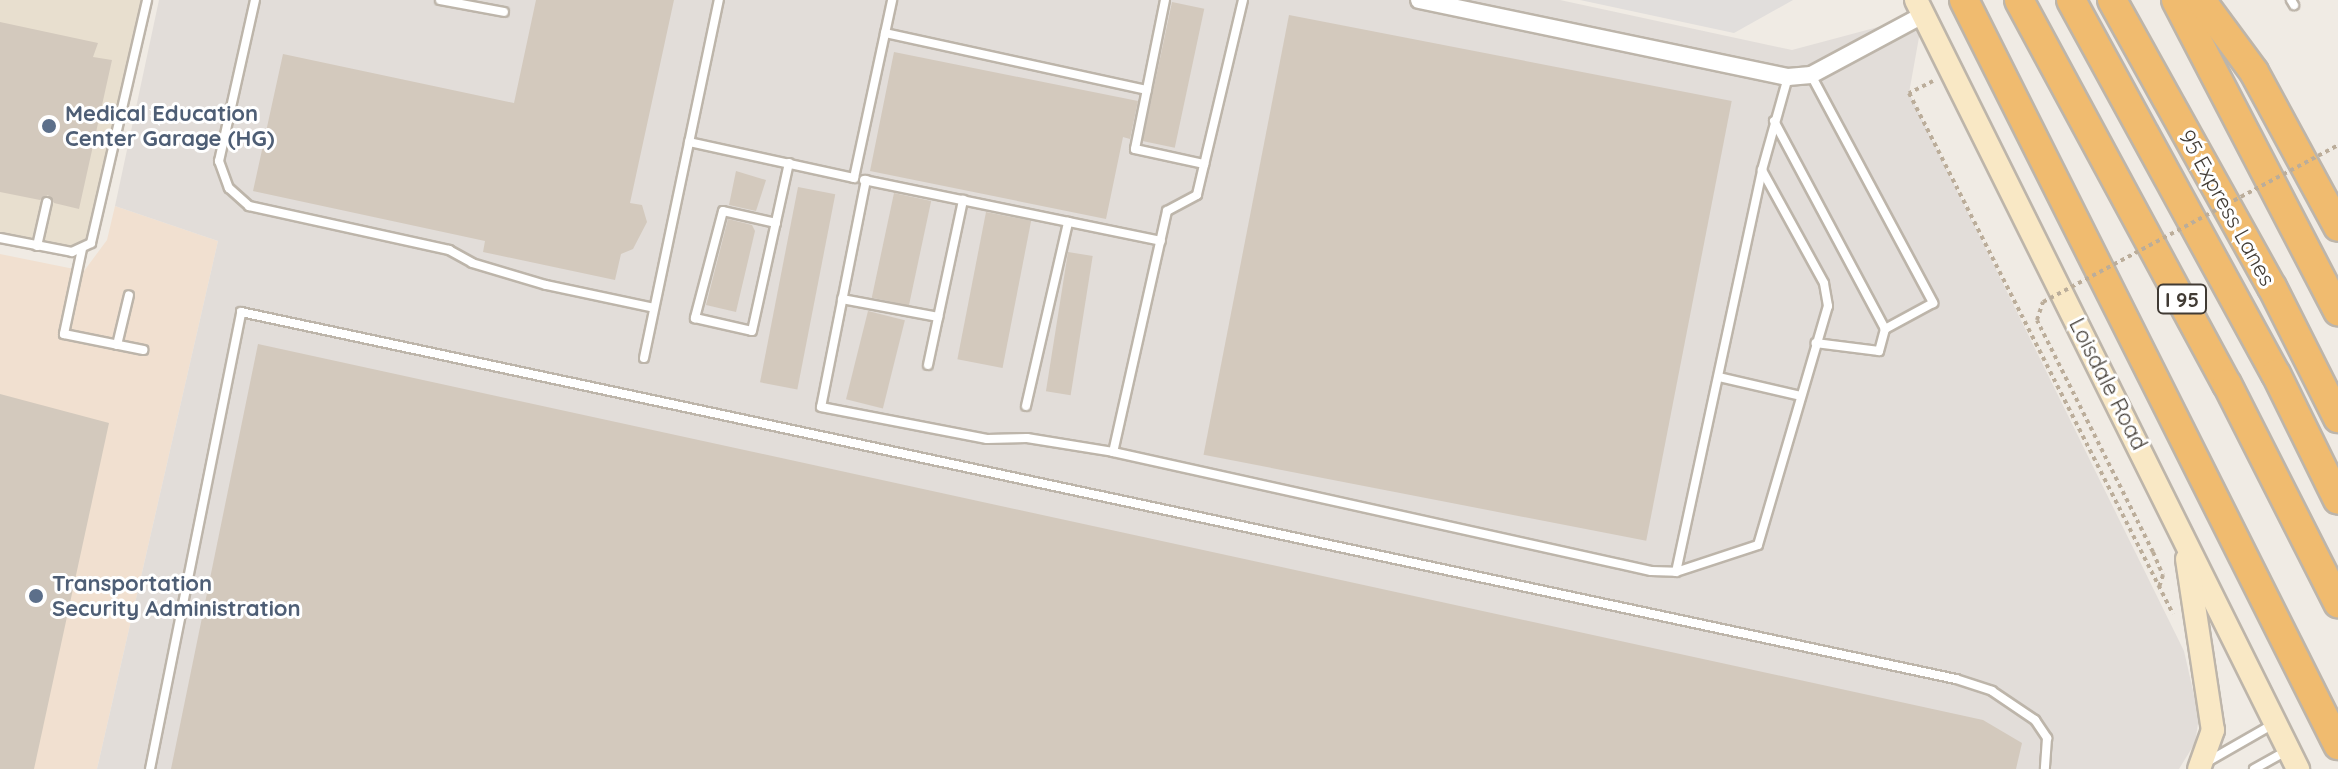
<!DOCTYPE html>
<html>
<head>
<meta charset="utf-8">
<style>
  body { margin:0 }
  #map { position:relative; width:2338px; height:769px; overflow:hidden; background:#f0ebe4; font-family:Quicksand,sans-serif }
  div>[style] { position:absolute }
  .commercial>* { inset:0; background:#f1e0d0 }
  .industrial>* { inset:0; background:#e2ddd9 }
  .education>* { inset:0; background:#e8dfcf }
  .parking>* { inset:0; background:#e1dedc }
  .building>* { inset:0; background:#d3c9bd; transform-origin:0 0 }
  .path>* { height:4px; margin-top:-2px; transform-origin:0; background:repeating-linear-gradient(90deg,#bbad9a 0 4px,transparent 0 8px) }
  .roads { filter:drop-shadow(2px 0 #bdb5aa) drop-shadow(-2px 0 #bdb5aa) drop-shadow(0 2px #bdb5aa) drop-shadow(0 -2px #bdb5aa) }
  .service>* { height:8px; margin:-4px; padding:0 4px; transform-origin:4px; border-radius:4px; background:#fff }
  .minor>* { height:16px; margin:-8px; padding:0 8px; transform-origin:8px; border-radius:8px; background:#fff }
  .secondary>* { height:22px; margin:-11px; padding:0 11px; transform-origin:11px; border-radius:11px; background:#f9e8c5 }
  .motorway>* { height:28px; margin:-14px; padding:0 14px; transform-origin:14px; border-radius:14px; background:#f0bb6f }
  .path-bridge>* { height:4px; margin-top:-2px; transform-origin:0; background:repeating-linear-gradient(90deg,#bbad9a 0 4px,transparent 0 8px) }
  .dots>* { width:22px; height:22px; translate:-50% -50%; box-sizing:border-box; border:4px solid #fff; border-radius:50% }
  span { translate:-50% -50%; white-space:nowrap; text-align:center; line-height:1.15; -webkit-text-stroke:6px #fff; paint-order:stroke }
  .shield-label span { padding:2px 6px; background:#fff; border:2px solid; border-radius:6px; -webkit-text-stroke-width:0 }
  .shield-label { font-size:20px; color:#413b34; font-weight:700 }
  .service-label { font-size:22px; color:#4e5e75; font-weight:700 }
  .left { translate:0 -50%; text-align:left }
  .street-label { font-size:22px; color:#413b34 }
</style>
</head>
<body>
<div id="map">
  <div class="commercial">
    <i style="clip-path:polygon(115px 206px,218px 241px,97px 769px,0 769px,0 254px,84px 271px,107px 240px)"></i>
  </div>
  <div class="industrial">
    <i style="clip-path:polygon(159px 0,1560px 0,1792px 50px,1923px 15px,1909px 93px,2184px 651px,2199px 717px,2195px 743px,2179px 769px,97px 769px,218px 241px,115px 206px)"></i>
  </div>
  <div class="education">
    <i style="clip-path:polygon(0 0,147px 0,98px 229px,82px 249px,0 239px)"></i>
  </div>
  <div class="parking">
    <i style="clip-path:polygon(1580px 0,1793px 0,1734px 33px)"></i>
  </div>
  <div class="building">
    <i style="clip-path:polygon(536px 0,674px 0,630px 203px,642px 205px,647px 222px,633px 249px,621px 254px,615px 280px,483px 252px,485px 241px,253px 191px,283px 54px,514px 103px)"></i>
    <i style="left:1172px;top:2px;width:33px;height:142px;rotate:12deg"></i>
    <i style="left:1289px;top:15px;width:451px;height:448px;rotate:11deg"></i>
    <i style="clip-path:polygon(0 22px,98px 43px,93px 57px,112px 60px,79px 209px,54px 203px,48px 195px,40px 200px,0 192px)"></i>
    <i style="clip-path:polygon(894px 52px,1138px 101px,1130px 139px,1123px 137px,1106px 219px,870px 171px)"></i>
    <i style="clip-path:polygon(736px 171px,766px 180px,756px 211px,729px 205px)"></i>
    <i style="left:798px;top:187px;width:38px;height:199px;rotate:11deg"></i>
    <i style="left:894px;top:193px;width:38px;height:107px;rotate:12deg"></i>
    <i style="left:986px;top:212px;width:46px;height:150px;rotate:11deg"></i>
    <i style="clip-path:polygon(728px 219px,752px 225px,755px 231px,736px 312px,706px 305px)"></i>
    <i style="left:1068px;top:252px;width:25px;height:141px;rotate:9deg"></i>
    <i style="left:868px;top:311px;width:38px;height:91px;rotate:14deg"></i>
    <i style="clip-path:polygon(258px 344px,1983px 720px,2022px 743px,2016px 769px,171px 769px)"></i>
    <i style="clip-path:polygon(0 394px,109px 423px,34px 769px,0 769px)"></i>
  </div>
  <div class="path">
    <i style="left:1933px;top:81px;width:27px;rotate:153deg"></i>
    <i style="left:1909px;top:93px;width:584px;rotate:63.13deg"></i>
    <i style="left:2153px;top:552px;width:25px;rotate:67deg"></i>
    <i style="left:2163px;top:575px;width:13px;rotate:108deg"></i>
  </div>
  <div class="roads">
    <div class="service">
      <i style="left:255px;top:0;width:165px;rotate:102.6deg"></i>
      <i style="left:219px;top:161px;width:29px;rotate:70deg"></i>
      <i style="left:229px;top:188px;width:27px;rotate:42deg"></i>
      <i style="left:249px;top:206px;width:205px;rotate:12.4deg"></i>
      <i style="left:449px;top:250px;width:26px;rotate:29deg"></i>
      <i style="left:472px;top:263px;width:77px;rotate:16.6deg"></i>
      <i style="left:546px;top:285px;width:110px;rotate:12deg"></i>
      <i style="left:440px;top:0;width:65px;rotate:10.6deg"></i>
      <i style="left:1165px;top:0;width:152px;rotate:101.4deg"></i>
      <i style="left:1135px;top:149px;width:71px;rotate:12.3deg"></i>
      <i style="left:1243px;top:0;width:200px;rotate:103.3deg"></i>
      <i style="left:1197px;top:195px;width:34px;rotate:152deg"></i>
      <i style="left:1167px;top:211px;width:247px;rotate:102.6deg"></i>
      <i style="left:1113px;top:452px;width:551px;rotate:12.47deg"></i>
      <i style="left:1651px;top:571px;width:25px;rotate:2deg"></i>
      <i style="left:1676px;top:572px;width:86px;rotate:-18.2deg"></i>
      <i style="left:1758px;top:545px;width:249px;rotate:-73.7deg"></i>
      <i style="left:1828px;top:306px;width:23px;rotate:-100deg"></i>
      <i style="left:1824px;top:283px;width:129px;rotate:-118.8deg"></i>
      <i style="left:2291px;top:0;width:6px;rotate:59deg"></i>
      <i style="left:885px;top:33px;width:268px;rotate:12.3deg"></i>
      <i style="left:1811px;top:75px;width:259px;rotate:61.8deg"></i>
      <i style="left:1933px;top:303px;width:55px;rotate:151.6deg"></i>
      <i style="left:1774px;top:121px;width:236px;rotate:61.9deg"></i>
      <i style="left:1885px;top:329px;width:23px;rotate:105deg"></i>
      <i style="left:1879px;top:351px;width:64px;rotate:-172.8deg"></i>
      <i style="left:689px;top:142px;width:169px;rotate:12.3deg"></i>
      <i style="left:854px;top:178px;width:182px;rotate:-77.9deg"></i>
      <i style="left:864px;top:180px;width:303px;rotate:11.6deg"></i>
      <i style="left:866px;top:180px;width:231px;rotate:101.2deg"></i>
      <i style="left:821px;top:407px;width:169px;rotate:10.9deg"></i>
      <i style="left:987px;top:439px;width:40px;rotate:-1.4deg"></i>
      <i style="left:1027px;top:438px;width:87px;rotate:9.2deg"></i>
      <i style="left:776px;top:223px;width:54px;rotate:-167.2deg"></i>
      <i style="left:723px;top:211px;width:111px;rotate:104.7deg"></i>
      <i style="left:695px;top:318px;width:58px;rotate:12.8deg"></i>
      <i style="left:752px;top:331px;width:172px;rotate:-77.6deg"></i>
      <i style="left:0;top:238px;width:73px;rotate:11deg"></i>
      <i style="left:72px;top:252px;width:21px;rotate:-25deg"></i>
      <i style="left:91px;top:243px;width:249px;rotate:-77deg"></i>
      <i style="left:37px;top:246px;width:45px;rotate:-77.2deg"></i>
      <i style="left:82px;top:249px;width:87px;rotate:102deg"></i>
      <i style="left:64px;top:334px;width:81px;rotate:11.4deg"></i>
      <i style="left:842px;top:299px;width:98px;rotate:10.6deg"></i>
      <i style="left:117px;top:345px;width:51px;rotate:-76.5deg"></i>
      <i style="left:644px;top:358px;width:366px;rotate:-78.2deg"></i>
      <i style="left:928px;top:365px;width:169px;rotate:-78deg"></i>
      <i style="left:1719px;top:377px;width:84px;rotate:13deg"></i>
      <i style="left:1026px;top:406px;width:189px;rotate:-77.1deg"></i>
      <i style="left:1676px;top:572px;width:411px;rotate:-77.9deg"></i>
      <i style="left:1762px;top:170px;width:97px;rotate:-74.4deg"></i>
      <i style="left:2207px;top:762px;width:78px;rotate:-29.8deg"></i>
      <i style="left:150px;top:769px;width:466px;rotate:-78.7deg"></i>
      <i style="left:241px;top:312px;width:1754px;rotate:12.08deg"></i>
      <i style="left:1956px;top:679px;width:38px;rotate:18deg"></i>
      <i style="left:1992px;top:691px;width:52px;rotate:34deg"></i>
      <i style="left:2035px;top:720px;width:22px;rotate:56deg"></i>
      <i style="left:2047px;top:738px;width:31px;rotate:94deg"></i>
      <i style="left:2254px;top:769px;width:39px;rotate:-29deg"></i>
    </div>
    <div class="minor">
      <i style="left:1419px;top:0;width:377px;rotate:11.8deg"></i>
      <i style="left:1788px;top:77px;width:23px;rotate:-5deg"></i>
      <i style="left:1811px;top:75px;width:127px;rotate:-28.2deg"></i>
    </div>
    <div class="secondary">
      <i style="left:1916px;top:0;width:859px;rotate:63.58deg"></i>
      <i style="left:2187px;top:559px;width:173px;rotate:81.4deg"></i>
      <i style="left:2213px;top:730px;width:41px;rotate:109.7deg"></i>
    </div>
    <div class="motorway">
      <i style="left:1964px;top:0;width:834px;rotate:63.34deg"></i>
      <i style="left:2019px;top:0;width:437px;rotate:61.6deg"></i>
      <i style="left:2227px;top:384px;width:246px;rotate:63.1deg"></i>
      <i style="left:2071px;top:0;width:426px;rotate:61.3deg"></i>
      <i style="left:2276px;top:374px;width:140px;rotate:63.8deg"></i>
      <i style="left:2112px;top:0;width:329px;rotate:60.9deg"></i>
      <i style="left:2272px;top:287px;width:147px;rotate:63.3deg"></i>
      <i style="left:2176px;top:0;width:351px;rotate:62.5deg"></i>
      <i style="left:2201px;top:0;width:89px;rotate:53.6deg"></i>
      <i style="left:2254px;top:72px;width:176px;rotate:61.5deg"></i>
    </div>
  </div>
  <div class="path-bridge">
    <i style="left:2153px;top:552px;width:259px;rotate:-116.6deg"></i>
    <i style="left:2037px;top:320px;width:19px;rotate:-72deg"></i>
    <i style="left:2043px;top:302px;width:334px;rotate:-28deg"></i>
  </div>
  <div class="dots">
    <i style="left:49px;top:126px;background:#5c6f8a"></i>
    <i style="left:36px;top:596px;background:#5c6f8a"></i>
  </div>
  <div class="shield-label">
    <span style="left:2182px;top:299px">I 95</span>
  </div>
  <div class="service-label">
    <span class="left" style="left:65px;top:126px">Medical Education<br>Center Garage (HG)</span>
    <span class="left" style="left:52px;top:596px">Transportation<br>Security Administration</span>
  </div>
  <div class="street-label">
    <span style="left:2227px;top:208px;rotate:61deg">95 Express Lanes</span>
    <span style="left:2108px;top:384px;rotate:63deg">Loisdale Road</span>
  </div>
</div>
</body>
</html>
